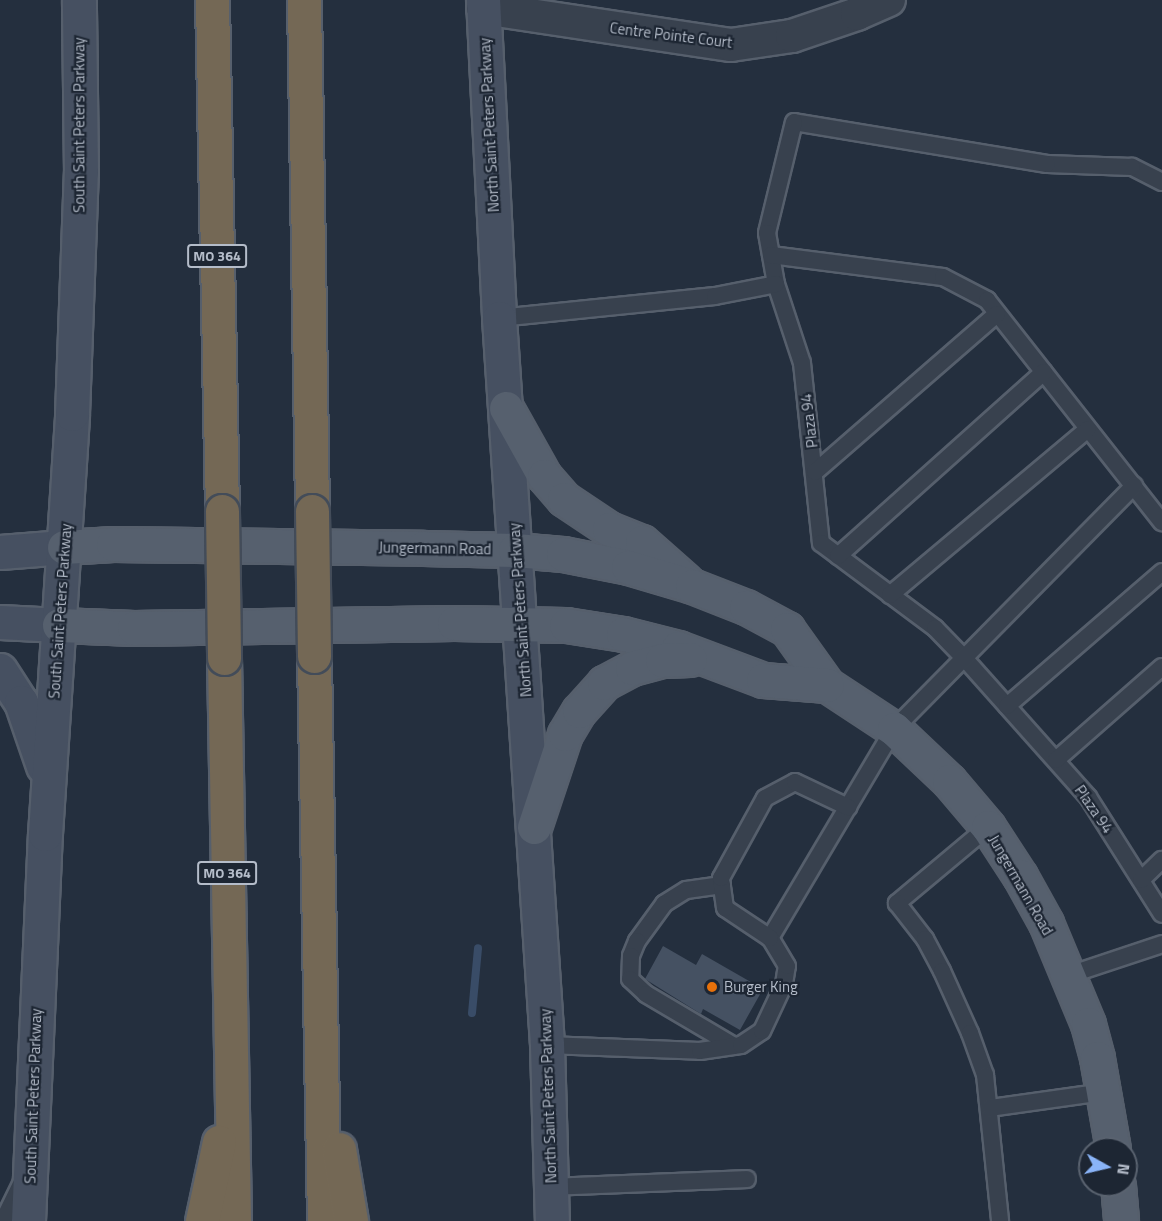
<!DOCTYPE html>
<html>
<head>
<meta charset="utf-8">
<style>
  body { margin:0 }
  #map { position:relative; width:1162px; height:1221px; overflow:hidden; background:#242f3e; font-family:"Titillium Web",sans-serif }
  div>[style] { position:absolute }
  .stream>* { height:8px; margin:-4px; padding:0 4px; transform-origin:4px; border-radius:4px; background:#394c67 }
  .building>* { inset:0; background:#455162 }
  .roads { filter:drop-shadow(2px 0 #565f6c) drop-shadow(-2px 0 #565f6c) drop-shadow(0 2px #565f6c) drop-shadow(0 -2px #565f6c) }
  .service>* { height:16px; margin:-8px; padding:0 8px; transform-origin:8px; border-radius:8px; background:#38414e }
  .minor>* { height:32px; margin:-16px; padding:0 16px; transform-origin:16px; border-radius:16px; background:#38414e }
  .secondary>* { height:33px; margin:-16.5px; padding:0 16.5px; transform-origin:16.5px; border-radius:16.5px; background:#465061 }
  .primary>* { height:33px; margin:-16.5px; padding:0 16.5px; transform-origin:16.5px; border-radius:16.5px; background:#56606e }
  .motorway>* { height:33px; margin:-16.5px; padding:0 16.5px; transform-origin:16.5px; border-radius:16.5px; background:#746855 }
  .bridges { filter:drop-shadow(2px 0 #434c59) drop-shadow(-2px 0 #434c59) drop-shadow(0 2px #434c59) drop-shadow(0 -2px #434c59) }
  .motorway-bridge>* { height:33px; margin:-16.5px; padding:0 16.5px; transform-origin:16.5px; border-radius:16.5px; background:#746855 }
  .dots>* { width:16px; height:16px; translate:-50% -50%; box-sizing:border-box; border:3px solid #1d2633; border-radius:50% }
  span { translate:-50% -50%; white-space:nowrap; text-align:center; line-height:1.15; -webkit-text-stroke:4.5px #1d2633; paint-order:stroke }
  .shield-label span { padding:2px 4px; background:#1d2633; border:2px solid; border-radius:4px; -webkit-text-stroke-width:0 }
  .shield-label { font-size:14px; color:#b4bcc9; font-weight:700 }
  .street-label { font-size:15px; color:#b4bcc9 }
  .poi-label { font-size:15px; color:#b4bcc9 }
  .left { translate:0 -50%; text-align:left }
  .north { position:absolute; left:1078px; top:1137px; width:60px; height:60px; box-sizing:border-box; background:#1d2633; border:2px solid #59626f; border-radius:50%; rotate:98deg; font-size:16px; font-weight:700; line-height:24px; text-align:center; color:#b4bcc9 }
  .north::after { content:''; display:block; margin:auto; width:21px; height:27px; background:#8ab4f8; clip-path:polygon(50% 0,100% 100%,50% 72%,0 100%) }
</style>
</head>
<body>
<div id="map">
  <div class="stream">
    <i style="left:472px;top:1013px;width:65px;rotate:-84.7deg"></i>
  </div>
  <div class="building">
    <i style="clip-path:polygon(663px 946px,696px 965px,702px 954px,763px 989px,740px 1030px,703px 1009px,701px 1014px,645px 979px)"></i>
  </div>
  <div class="roads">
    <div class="service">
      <i style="left:1162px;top:182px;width:34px;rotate:-153deg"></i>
      <i style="left:1132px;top:167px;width:85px;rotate:-178deg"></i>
      <i style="left:1047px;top:164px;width:256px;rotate:-170.6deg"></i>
      <i style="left:794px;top:122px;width:114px;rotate:103.7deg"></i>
      <i style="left:767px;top:233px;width:52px;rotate:80deg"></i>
      <i style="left:776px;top:284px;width:83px;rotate:71.8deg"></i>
      <i style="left:802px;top:363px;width:181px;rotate:84deg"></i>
      <i style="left:821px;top:543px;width:142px;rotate:36.7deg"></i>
      <i style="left:935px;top:628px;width:43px;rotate:45.9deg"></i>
      <i style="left:965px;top:659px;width:185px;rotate:48.3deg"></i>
      <i style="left:1088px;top:797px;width:138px;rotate:57.7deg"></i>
      <i style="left:771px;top:255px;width:173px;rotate:7.3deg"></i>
      <i style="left:943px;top:277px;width:50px;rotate:27.6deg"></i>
      <i style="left:987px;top:300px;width:283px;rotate:51.8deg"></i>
      <i style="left:499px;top:318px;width:217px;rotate:-5.8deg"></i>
      <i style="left:715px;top:296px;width:62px;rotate:-11.1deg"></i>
      <i style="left:815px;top:472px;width:241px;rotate:-41deg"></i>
      <i style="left:838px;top:556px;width:276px;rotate:-41.8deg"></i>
      <i style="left:890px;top:595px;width:258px;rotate:-40deg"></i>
      <i style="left:1007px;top:706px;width:205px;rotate:-40.8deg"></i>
      <i style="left:1056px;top:760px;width:141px;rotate:-41.3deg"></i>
      <i style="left:988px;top:827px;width:119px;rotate:140.1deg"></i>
      <i style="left:897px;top:903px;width:46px;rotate:52.1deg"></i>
      <i style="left:925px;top:939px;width:36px;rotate:62deg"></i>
      <i style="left:942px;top:971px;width:68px;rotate:65.7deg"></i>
      <i style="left:970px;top:1033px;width:45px;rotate:70.3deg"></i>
      <i style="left:985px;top:1075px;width:147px;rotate:84.1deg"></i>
      <i style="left:1141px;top:880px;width:29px;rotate:-44deg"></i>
      <i style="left:722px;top:885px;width:36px;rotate:172deg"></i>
      <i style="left:686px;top:890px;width:26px;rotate:148deg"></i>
      <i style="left:664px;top:904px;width:46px;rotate:126.1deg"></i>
      <i style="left:637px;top:941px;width:16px;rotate:112deg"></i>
      <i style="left:631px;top:956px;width:23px;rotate:92deg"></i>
      <i style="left:630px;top:979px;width:22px;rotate:43deg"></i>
      <i style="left:646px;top:994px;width:102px;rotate:30.6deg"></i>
      <i style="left:770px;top:938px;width:243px;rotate:-59.3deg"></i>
      <i style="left:894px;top:729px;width:342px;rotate:-45.4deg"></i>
      <i style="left:1069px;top:975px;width:98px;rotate:-18.4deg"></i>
      <i style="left:547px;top:1045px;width:153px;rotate:2.2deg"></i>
      <i style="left:700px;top:1051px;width:41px;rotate:-8.3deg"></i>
      <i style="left:741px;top:1045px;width:25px;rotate:-34deg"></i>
      <i style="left:762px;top:1031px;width:52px;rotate:-64.9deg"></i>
      <i style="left:784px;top:984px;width:18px;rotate:-81deg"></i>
      <i style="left:787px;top:966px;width:33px;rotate:-121deg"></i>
      <i style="left:770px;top:938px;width:54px;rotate:-146.3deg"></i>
      <i style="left:725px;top:908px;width:30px;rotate:-98deg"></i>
      <i style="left:721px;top:878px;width:91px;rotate:-61.2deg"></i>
      <i style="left:765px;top:798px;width:34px;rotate:-28deg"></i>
      <i style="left:795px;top:782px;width:59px;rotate:25.3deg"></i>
      <i style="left:990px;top:1108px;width:115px;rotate:-8deg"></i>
      <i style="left:551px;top:1187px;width:196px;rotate:-2.3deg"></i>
      <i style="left:3px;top:1221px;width:43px;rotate:-64deg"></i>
    </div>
    <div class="minor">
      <i style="left:483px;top:8px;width:251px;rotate:8.5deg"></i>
      <i style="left:731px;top:45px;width:62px;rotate:-8.4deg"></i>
      <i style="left:792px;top:36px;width:69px;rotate:-18.7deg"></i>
      <i style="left:857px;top:14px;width:35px;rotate:-24deg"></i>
    </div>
    <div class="secondary">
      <i style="left:483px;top:0;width:318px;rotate:87.1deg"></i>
      <i style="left:499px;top:318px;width:729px;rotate:86.22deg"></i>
      <i style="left:547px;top:1045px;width:176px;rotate:88.4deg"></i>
      <i style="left:0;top:552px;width:64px;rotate:-4.5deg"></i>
      <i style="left:0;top:622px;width:59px;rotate:2.9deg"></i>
      <i style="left:0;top:670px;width:38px;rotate:57deg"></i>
      <i style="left:21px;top:702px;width:68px;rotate:71deg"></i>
      <i style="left:28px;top:1221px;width:387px;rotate:-87.5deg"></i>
      <i style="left:45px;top:834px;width:421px;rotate:-86.3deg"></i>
      <i style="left:72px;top:414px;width:242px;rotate:-87.9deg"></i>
      <i style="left:81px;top:172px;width:172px;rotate:-90.7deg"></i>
    </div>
    <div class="primary">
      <i style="left:506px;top:408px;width:78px;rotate:60.8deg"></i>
      <i style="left:544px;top:476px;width:30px;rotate:49deg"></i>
      <i style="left:564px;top:499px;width:54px;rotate:33.7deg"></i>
      <i style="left:609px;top:529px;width:35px;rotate:22deg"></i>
      <i style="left:642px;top:542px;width:59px;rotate:41.6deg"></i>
      <i style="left:64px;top:547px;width:49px;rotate:-3.5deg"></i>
      <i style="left:113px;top:544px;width:310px;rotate:0.7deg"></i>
      <i style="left:423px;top:548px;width:92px;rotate:1.2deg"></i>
      <i style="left:515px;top:550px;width:48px;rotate:4.8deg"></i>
      <i style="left:563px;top:554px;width:66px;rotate:11.3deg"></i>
      <i style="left:628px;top:567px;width:67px;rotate:16.5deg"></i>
      <i style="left:692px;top:586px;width:58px;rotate:21.3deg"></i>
      <i style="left:746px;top:607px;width:47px;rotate:28.2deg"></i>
      <i style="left:787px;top:629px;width:69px;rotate:54.5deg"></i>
      <i style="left:827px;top:685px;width:80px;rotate:33.3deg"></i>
      <i style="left:894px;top:729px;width:76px;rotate:43.4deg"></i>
      <i style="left:949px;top:781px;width:60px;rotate:49.7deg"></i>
      <i style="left:988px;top:827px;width:59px;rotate:56.9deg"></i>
      <i style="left:1020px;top:876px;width:54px;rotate:61deg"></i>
      <i style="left:1046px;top:923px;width:109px;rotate:67.4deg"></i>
      <i style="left:1088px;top:1024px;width:35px;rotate:75deg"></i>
      <i style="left:1097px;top:1058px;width:92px;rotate:80deg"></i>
      <i style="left:59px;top:625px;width:75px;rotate:2.3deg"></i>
      <i style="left:134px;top:628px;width:320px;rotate:-0.9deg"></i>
      <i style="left:454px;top:623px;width:112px;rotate:1deg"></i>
      <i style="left:566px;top:625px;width:58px;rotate:9deg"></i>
      <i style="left:623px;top:634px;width:57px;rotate:14.3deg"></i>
      <i style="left:678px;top:648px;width:91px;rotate:20.6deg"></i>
      <i style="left:763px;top:680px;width:64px;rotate:4.5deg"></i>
      <i style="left:534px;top:827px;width:98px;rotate:-71.6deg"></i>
      <i style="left:565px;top:734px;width:27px;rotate:-59deg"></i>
      <i style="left:579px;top:711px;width:38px;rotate:-48deg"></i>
      <i style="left:604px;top:683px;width:32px;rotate:-28deg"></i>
      <i style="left:632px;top:668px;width:31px;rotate:-15deg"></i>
      <i style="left:662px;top:660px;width:28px;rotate:-2deg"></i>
      <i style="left:1118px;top:1185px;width:36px;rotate:85deg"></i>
    </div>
    <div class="motorway">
      <i style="left:212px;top:0;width:511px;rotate:88.88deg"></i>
      <i style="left:304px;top:0;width:511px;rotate:89.1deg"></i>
      <i style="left:314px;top:656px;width:565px;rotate:88.99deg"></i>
      <i style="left:224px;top:658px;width:563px;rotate:88.98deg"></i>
      <i style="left:339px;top:1149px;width:73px;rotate:80.5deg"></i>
      <i style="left:202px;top:1221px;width:81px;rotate:-77.9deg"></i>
    </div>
  </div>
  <div class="bridges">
    <div class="motorway-bridge">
      <i style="left:222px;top:511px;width:147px;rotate:89.2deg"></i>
      <i style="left:312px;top:511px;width:145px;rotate:89.2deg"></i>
    </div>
  </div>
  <div class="dots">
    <i style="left:712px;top:987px;background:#e8710a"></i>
  </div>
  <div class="shield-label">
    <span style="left:217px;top:256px">MO 364</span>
    <span style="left:227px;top:873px">MO 364</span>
  </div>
  <div class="street-label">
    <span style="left:671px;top:35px;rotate:7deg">Centre Pointe Court</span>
    <span style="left:79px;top:125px;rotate:-90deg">South Saint Peters Parkway</span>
    <span style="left:489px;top:125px;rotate:-93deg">North Saint Peters Parkway</span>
    <span style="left:809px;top:421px;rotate:-97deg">Plaza 94</span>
    <span style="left:435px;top:548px;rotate:1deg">Jungermann Road</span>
    <span style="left:520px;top:610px;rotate:-94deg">North Saint Peters Parkway</span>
    <span style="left:60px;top:611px;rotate:-86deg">South Saint Peters Parkway</span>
    <span style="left:1094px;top:809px;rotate:55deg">Plaza 94</span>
    <span style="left:1021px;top:885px;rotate:60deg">Jungermann Road</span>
    <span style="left:33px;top:1096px;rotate:-88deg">South Saint Peters Parkway</span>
    <span style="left:548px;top:1096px;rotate:-92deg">North Saint Peters Parkway</span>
  </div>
  <div class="poi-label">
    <span class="left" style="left:724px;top:987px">Burger King</span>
  </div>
  <div class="north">N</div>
</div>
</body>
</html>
